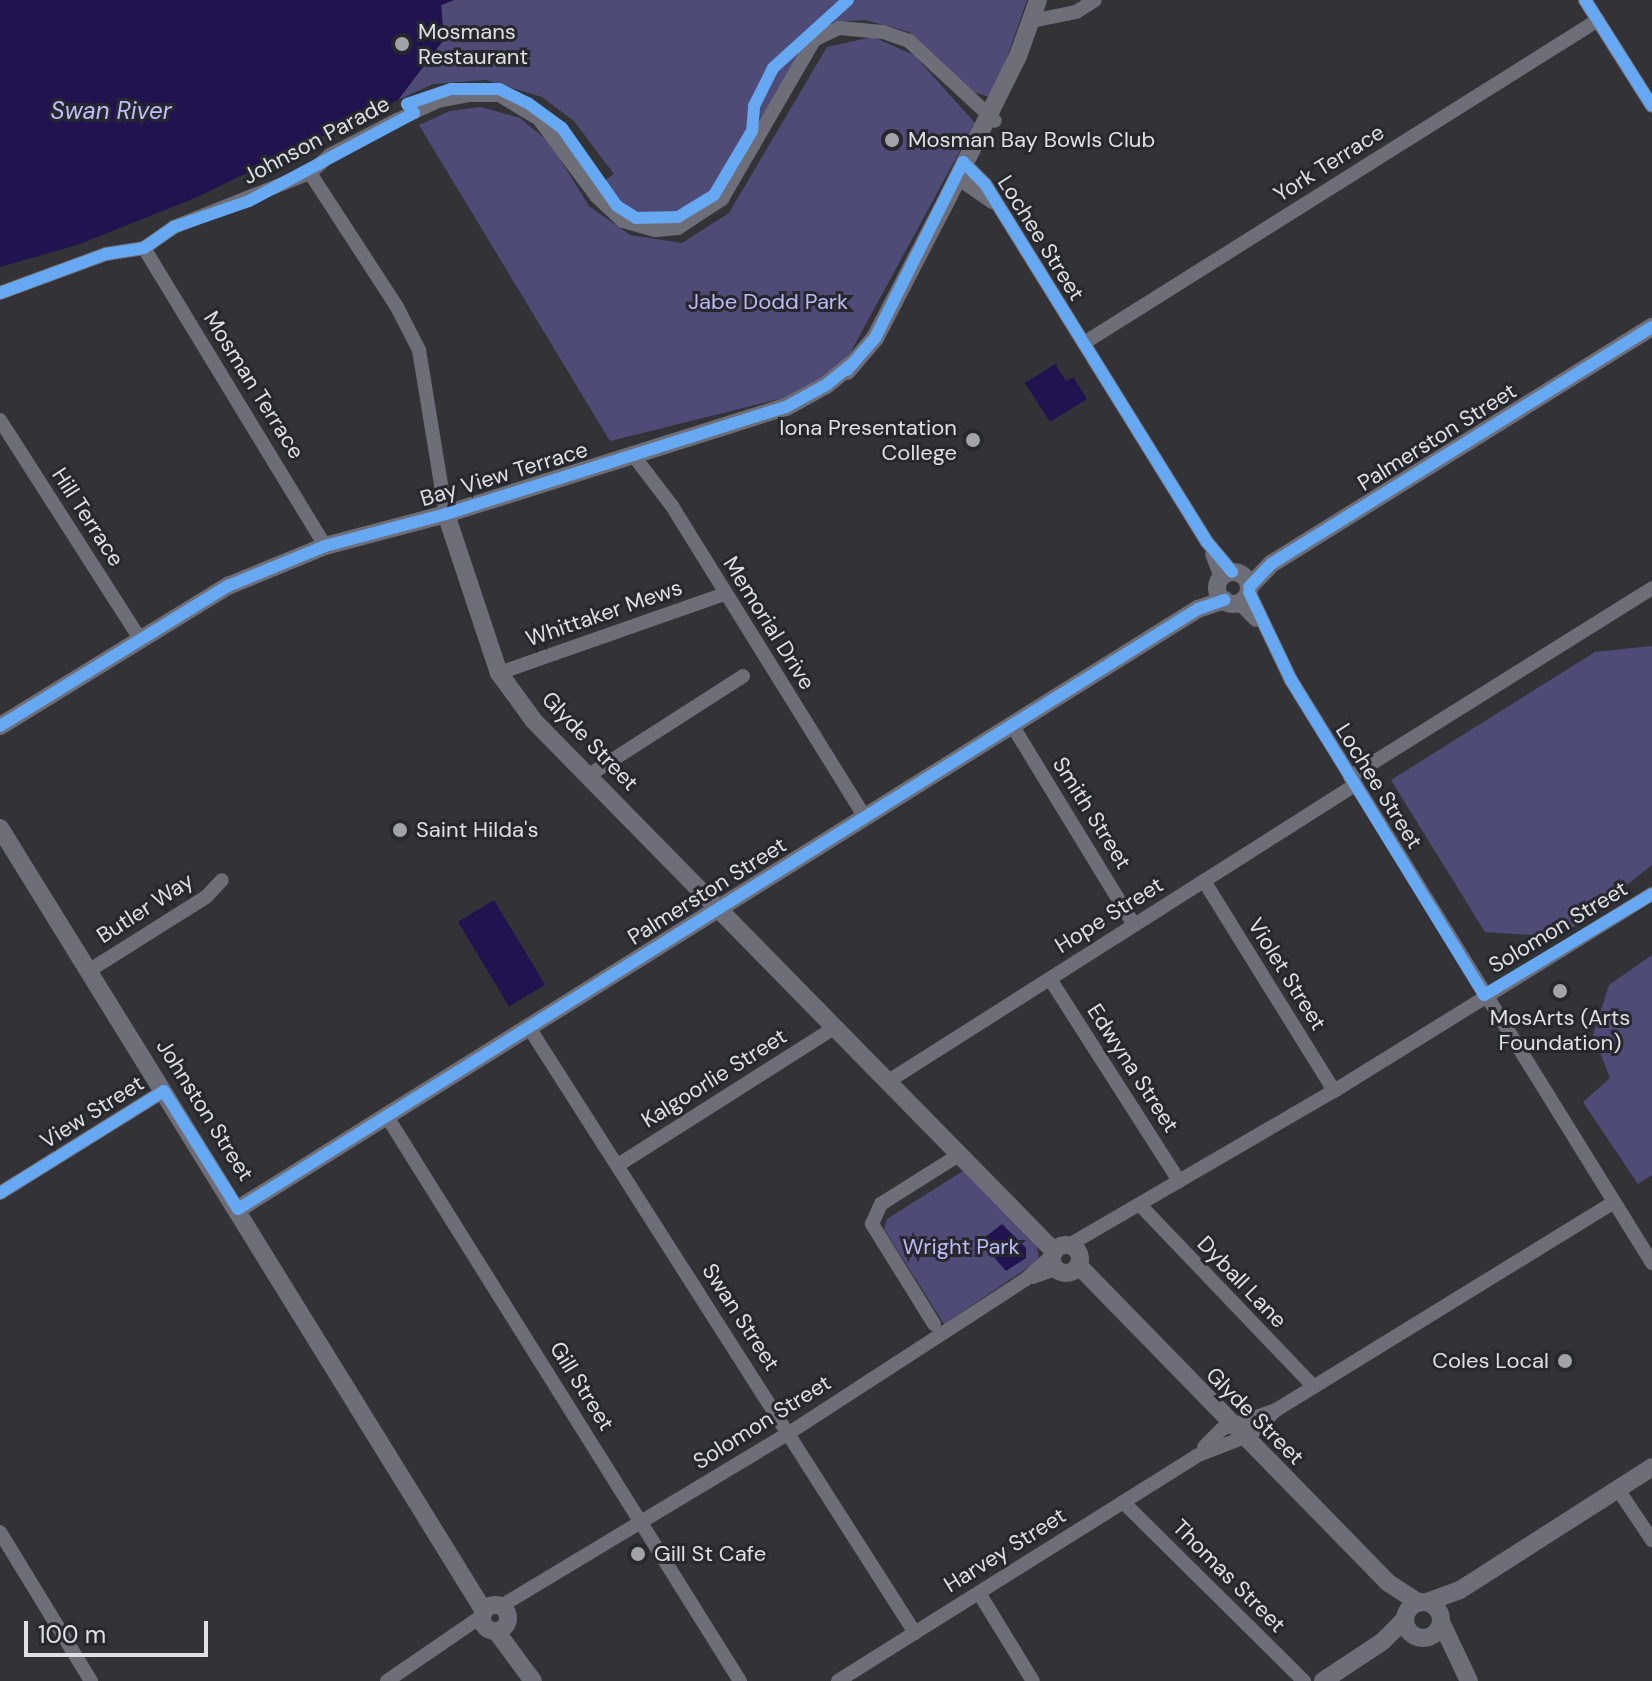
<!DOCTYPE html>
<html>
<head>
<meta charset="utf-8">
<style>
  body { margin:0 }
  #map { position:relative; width:1652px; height:1681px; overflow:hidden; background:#323237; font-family:"DM Sans",sans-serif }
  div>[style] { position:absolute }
  .green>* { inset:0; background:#4e4c77 }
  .water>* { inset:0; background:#211350; transform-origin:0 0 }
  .minor>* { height:14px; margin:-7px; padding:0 7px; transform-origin:7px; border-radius:7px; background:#6e6e78 }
  .tertiary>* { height:18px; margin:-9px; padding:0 9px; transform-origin:9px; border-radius:9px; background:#6e6e78 }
  .tertiary>.ring { margin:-9px; padding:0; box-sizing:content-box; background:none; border:18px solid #6e6e78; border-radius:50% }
  .cycleway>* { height:12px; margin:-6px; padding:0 6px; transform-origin:6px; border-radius:6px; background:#66a8f1 }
  .dots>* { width:22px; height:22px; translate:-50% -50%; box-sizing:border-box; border:4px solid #27272e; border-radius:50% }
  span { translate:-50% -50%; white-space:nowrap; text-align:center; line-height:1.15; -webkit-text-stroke:6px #27272e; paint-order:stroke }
  .poi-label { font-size:22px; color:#dfe0e4 }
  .left { translate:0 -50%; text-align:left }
  .right { translate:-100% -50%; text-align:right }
  .street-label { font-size:22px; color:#dfe0e4 }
  .park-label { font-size:22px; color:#bcbbf8 }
  .water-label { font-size:24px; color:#bfbefc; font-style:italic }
  .scale { position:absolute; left:24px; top:1621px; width:184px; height:36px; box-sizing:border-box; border:4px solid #dfe0e4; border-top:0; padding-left:10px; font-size:24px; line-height:28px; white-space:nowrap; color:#dfe0e4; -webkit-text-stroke:6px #27272e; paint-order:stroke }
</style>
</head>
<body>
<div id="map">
  <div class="green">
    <i style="clip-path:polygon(454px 0,1027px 0,993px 98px,970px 91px,909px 32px,865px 20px,822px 23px,713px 191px,695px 209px,654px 218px,620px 204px,601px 183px,614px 174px,574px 121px,542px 97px,486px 80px,433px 84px,398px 100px,444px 40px,441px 5px)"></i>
    <i style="clip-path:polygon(873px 37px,914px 55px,975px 123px,842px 368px,816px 390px,610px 441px,419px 125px,450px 111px,481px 107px,520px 118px,550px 143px,589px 206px,630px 235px,682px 243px,729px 213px,827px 47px)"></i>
    <i style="clip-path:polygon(1652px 646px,1652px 865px,1561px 937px,1485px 932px,1391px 780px,1595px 652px)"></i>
    <i style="clip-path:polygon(1652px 955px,1652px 1175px,1638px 1184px,1583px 1102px,1610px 1078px,1593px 1035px,1609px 985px)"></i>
    <i style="clip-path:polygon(963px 1171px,1036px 1241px,1039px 1260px,944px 1324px,884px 1229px,887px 1219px)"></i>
  </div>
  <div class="water">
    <i style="clip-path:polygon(0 0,454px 0,441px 5px,444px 39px,398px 100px,195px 198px,77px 245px,0 267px)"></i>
    <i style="clip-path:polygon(1055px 364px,1066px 381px,1073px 377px,1087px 399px,1050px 422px,1025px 383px)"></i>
    <i style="left:494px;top:900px;width:99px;height:42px;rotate:59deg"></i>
    <i style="clip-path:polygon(1002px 1224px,1026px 1248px,1026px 1258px,1006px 1271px,980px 1241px)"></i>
  </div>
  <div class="minor">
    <i style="left:1585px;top:0;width:125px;rotate:57.7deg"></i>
    <i style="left:1032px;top:21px;width:45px;rotate:-11.6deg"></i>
    <i style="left:1076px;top:12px;width:22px;rotate:-32deg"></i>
    <i style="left:963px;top:162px;width:31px;rotate:45deg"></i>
    <i style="left:985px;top:184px;width:421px;rotate:58.2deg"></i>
    <i style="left:1207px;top:542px;width:39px;rotate:50deg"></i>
    <i style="left:310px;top:173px;width:160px;rotate:57deg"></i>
    <i style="left:397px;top:307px;width:48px;rotate:62.9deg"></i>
    <i style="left:419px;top:350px;width:166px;rotate:80.7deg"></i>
    <i style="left:956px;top:177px;width:44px;rotate:34.8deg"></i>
    <i style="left:144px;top:248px;width:349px;rotate:58.7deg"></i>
    <i style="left:0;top:293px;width:113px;rotate:-20.2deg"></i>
    <i style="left:106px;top:254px;width:38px;rotate:-9deg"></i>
    <i style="left:144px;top:248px;width:37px;rotate:-35deg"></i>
    <i style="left:174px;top:227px;width:146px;rotate:-21.7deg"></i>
    <i style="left:310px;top:173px;width:27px;rotate:-42deg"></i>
    <i style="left:330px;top:155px;width:76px;rotate:-27.6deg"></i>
    <i style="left:397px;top:120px;width:45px;rotate:-24.9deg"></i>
    <i style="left:438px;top:101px;width:31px;rotate:-11deg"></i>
    <i style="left:468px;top:95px;width:31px"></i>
    <i style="left:499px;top:95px;width:47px;rotate:31deg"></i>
    <i style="left:539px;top:119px;width:97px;rotate:53.4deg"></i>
    <i style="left:597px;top:197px;width:35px;rotate:43deg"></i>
    <i style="left:623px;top:221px;width:33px;rotate:16deg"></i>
    <i style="left:655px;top:230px;width:23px;rotate:-5deg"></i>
    <i style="left:678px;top:228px;width:53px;rotate:-33.4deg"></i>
    <i style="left:722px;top:199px;width:184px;rotate:-59.9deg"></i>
    <i style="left:814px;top:40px;width:28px;rotate:-26deg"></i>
    <i style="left:839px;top:28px;width:44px;rotate:5.2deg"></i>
    <i style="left:883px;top:32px;width:28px;rotate:19deg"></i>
    <i style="left:909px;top:41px;width:117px;rotate:42.9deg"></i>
    <i style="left:1084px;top:343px;width:607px;rotate:-32.15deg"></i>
    <i style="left:0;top:420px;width:258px;rotate:57.4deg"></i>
    <i style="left:633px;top:455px;width:64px;rotate:52.6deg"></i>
    <i style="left:672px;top:506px;width:365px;rotate:58.2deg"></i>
    <i style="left:1212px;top:554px;width:25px;rotate:69deg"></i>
    <i style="left:1249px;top:592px;width:98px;rotate:64.5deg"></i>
    <i style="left:1291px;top:680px;width:686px;rotate:58.23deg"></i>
    <i style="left:1239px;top:603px;width:24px;rotate:45deg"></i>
    <i style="left:499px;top:673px;width:239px;rotate:-19.3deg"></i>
    <i style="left:1012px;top:725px;width:234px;rotate:58.6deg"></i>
    <i style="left:589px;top:775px;width:183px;rotate:-32.7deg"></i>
    <i style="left:1350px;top:777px;width:356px;rotate:-32deg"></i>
    <i style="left:1204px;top:881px;width:247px;rotate:58.2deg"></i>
    <i style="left:90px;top:970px;width:137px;rotate:-32.2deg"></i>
    <i style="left:206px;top:897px;width:23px;rotate:-47deg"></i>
    <i style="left:1050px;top:979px;width:240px;rotate:57.4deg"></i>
    <i style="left:528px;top:1026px;width:720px;rotate:57.48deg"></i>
    <i style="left:887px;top:1082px;width:554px;rotate:-32.4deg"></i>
    <i style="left:386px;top:1115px;width:668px;rotate:57.98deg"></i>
    <i style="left:618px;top:1165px;width:256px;rotate:-32.4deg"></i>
    <i style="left:0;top:1193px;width:193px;rotate:-31.9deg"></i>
    <i style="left:1141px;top:1206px;width:250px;rotate:46.3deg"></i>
    <i style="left:1069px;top:1245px;width:306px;rotate:-30.2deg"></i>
    <i style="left:1334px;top:1091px;width:374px;rotate:-31.8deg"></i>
    <i style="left:1033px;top:1277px;width:23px;rotate:-20deg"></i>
    <i style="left:934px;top:1324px;width:118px;rotate:-121.8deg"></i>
    <i style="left:872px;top:1224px;width:22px;rotate:-66deg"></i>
    <i style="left:881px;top:1204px;width:93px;rotate:-32.3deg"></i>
    <i style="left:1204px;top:1447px;width:25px;rotate:-45deg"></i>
    <i style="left:1222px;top:1429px;width:57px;rotate:-19.4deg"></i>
    <i style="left:1276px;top:1410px;width:397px;rotate:-31.6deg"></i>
    <i style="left:1617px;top:1488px;width:63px;rotate:56.1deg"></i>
    <i style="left:1123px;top:1502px;width:255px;rotate:44.7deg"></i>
    <i style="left:0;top:1532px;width:175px;rotate:58.6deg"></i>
    <i style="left:979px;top:1593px;width:103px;rotate:58.5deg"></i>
    <i style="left:501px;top:1606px;width:336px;rotate:-31deg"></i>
    <i style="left:789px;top:1433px;width:281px;rotate:-33deg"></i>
    <i style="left:1025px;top:1280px;width:36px;rotate:-42deg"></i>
    <i style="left:387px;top:1681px;width:115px;rotate:-34.4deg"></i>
    <i style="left:838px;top:1681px;width:423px;rotate:-32.1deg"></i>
    <i style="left:1196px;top:1456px;width:58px;rotate:-21.3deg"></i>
    <i style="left:1250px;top:1435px;width:36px;rotate:-44deg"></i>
  </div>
  <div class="tertiary">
    <i style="left:847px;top:371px;width:43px;rotate:-49.7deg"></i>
    <i style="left:875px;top:338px;width:161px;rotate:-62.6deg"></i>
    <i style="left:949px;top:195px;width:155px;rotate:-63.6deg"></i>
    <i style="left:1018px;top:56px;width:59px;rotate:-70.3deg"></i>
    <i style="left:446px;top:514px;width:168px;rotate:71.6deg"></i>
    <i style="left:499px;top:673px;width:59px;rotate:53.9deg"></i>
    <i style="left:534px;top:721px;width:742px;rotate:45.55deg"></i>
    <i class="ring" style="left:1217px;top:572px;width:14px;height:14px"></i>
    <i style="left:1249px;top:587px;width:32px;rotate:-46deg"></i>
    <i style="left:1271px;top:564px;width:449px;rotate:-31.9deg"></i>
    <i style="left:0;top:726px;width:268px;rotate:-31.6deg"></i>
    <i style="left:228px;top:586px;width:105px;rotate:-22.4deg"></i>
    <i style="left:325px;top:546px;width:125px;rotate:-14.8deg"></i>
    <i style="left:446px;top:514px;width:356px;rotate:-17.5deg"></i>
    <i style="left:786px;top:407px;width:46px;rotate:-28.8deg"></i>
    <i style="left:826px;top:385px;width:36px;rotate:-39deg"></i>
    <i style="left:0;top:828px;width:921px;rotate:58.28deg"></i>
    <i style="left:238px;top:1209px;width:1132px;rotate:-32.01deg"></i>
    <i style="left:1198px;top:609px;width:28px;rotate:-19deg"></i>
    <i class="ring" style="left:1052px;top:1245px;width:10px;height:10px"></i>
    <i style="left:1078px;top:1265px;width:443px;rotate:45.7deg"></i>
    <i style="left:1387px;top:1582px;width:38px;rotate:33deg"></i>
    <i class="ring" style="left:1405px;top:1602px;width:18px;height:18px"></i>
    <i style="left:1427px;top:1602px;width:35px;rotate:-20deg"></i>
    <i style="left:1460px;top:1590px;width:228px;rotate:-32.6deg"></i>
    <i class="ring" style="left:482px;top:1605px;width:8px;height:8px"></i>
    <i style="left:1442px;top:1624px;width:63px;rotate:64.7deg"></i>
    <i style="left:496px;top:1631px;width:62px;rotate:53.5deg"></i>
    <i style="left:1323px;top:1681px;width:71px;rotate:-33.5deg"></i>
    <i style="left:1382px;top:1642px;width:33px;rotate:-45deg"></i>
  </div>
  <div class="cycleway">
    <i style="left:1585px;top:0;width:125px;rotate:57.7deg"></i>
    <i style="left:0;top:293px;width:113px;rotate:-20.2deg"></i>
    <i style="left:106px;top:254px;width:38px;rotate:-9deg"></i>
    <i style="left:144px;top:248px;width:37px;rotate:-35deg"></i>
    <i style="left:174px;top:227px;width:79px;rotate:-19.1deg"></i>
    <i style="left:249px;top:201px;width:187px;rotate:-28.1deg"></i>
    <i style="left:414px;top:113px;width:11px;rotate:-128deg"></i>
    <i style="left:407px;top:104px;width:46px;rotate:-18.8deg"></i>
    <i style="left:451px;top:89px;width:48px"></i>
    <i style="left:499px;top:89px;width:32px;rotate:26deg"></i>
    <i style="left:528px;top:103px;width:42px;rotate:36.3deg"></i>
    <i style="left:562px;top:128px;width:95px;rotate:54.8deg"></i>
    <i style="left:617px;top:206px;width:22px;rotate:32deg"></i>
    <i style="left:636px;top:218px;width:42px;rotate:-1.4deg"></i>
    <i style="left:678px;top:217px;width:42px;rotate:-31.4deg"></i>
    <i style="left:714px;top:195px;width:74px;rotate:-59.3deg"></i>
    <i style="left:752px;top:131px;width:25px;rotate:-85deg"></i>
    <i style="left:754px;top:106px;width:42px;rotate:-63.4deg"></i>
    <i style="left:773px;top:68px;width:101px;rotate:-42.2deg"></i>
    <i style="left:847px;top:370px;width:43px;rotate:-48.8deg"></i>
    <i style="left:875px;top:338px;width:197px;rotate:-63.4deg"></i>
    <i style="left:963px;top:162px;width:31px;rotate:45deg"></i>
    <i style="left:985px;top:184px;width:421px;rotate:58.2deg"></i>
    <i style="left:1207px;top:542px;width:39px;rotate:50deg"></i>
    <i style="left:1249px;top:587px;width:32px;rotate:-46deg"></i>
    <i style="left:1271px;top:564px;width:449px;rotate:-31.9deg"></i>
    <i style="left:1249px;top:592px;width:98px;rotate:64.5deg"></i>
    <i style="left:1291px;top:680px;width:369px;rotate:58.5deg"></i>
    <i style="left:1484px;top:995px;width:196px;rotate:-31deg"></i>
    <i style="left:0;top:726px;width:268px;rotate:-31.6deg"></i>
    <i style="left:228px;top:586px;width:105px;rotate:-22.4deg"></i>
    <i style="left:325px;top:546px;width:125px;rotate:-14.8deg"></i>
    <i style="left:446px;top:514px;width:356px;rotate:-17.5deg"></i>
    <i style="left:786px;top:407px;width:46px;rotate:-28.8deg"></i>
    <i style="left:826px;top:385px;width:36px;rotate:-39deg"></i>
    <i style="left:0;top:1193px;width:193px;rotate:-31.9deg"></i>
    <i style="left:164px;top:1091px;width:139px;rotate:57.9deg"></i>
    <i style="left:238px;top:1209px;width:1132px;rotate:-32.01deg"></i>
    <i style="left:1198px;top:609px;width:28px;rotate:-19deg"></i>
  </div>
  <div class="dots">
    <i style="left:402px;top:44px;background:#a2a3a7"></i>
    <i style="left:892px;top:140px;background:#a2a3a7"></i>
    <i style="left:973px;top:440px;background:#a2a3a7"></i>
    <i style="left:400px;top:830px;background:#a2a3a7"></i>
    <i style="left:1560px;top:991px;background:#a2a3a7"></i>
    <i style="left:1565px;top:1361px;background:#a2a3a7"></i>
    <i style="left:638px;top:1554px;background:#a2a3a7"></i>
  </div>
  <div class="poi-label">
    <span class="left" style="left:418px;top:44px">Mosmans<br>Restaurant</span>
    <span class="left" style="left:908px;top:140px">Mosman Bay Bowls Club</span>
    <span class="right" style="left:957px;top:440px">Iona Presentation<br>College</span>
    <span class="left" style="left:416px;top:830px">Saint Hilda's</span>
    <span style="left:1560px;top:1030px">MosArts (Arts<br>Foundation)</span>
    <span class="right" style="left:1549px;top:1361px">Coles Local</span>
    <span class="left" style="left:654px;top:1554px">Gill St Cafe</span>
  </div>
  <div class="street-label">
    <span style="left:316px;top:140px;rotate:-28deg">Johnson Parade</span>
    <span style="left:1329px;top:163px;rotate:-32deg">York Terrace</span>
    <span style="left:1041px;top:238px;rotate:58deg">Lochee Street</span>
    <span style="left:254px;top:385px;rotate:58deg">Mosman Terrace</span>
    <span style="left:1437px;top:437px;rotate:-32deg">Palmerston Street</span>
    <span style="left:504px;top:474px;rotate:-17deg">Bay View Terrace</span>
    <span style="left:88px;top:517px;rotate:57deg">Hill Terrace</span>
    <span style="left:604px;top:613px;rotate:-19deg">Whittaker Mews</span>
    <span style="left:769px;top:623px;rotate:58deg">Memorial Drive</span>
    <span style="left:590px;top:741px;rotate:46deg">Glyde Street</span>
    <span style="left:1379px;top:786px;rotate:58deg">Lochee Street</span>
    <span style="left:1092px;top:813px;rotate:58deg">Smith Street</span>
    <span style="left:707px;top:891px;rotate:-32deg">Palmerston Street</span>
    <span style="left:145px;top:908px;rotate:-33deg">Butler Way</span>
    <span style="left:1109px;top:915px;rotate:-32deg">Hope Street</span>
    <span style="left:1558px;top:927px;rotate:-31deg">Solomon Street</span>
    <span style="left:1287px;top:974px;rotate:58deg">Violet Street</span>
    <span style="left:1133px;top:1068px;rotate:57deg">Edwyna Street</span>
    <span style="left:714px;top:1078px;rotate:-32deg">Kalgoorlie Street</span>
    <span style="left:205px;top:1110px;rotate:58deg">Johnston Street</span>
    <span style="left:92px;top:1112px;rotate:-32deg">View Street</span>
    <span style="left:1242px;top:1282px;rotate:46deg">Dyball Lane</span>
    <span style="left:741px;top:1317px;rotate:57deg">Swan Street</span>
    <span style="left:582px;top:1386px;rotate:58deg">Gill Street</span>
    <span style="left:1255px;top:1416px;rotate:45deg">Glyde Street</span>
    <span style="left:762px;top:1422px;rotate:-32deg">Solomon Street</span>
    <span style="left:1005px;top:1550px;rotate:-32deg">Harvey Street</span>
    <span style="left:1229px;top:1576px;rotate:45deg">Thomas Street</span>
  </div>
  <div class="park-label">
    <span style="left:768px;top:302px">Jabe Dodd Park</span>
    <span style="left:961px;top:1247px">Wright Park</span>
  </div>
  <div class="water-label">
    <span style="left:111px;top:111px">Swan River</span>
  </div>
  <div class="scale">100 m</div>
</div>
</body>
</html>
